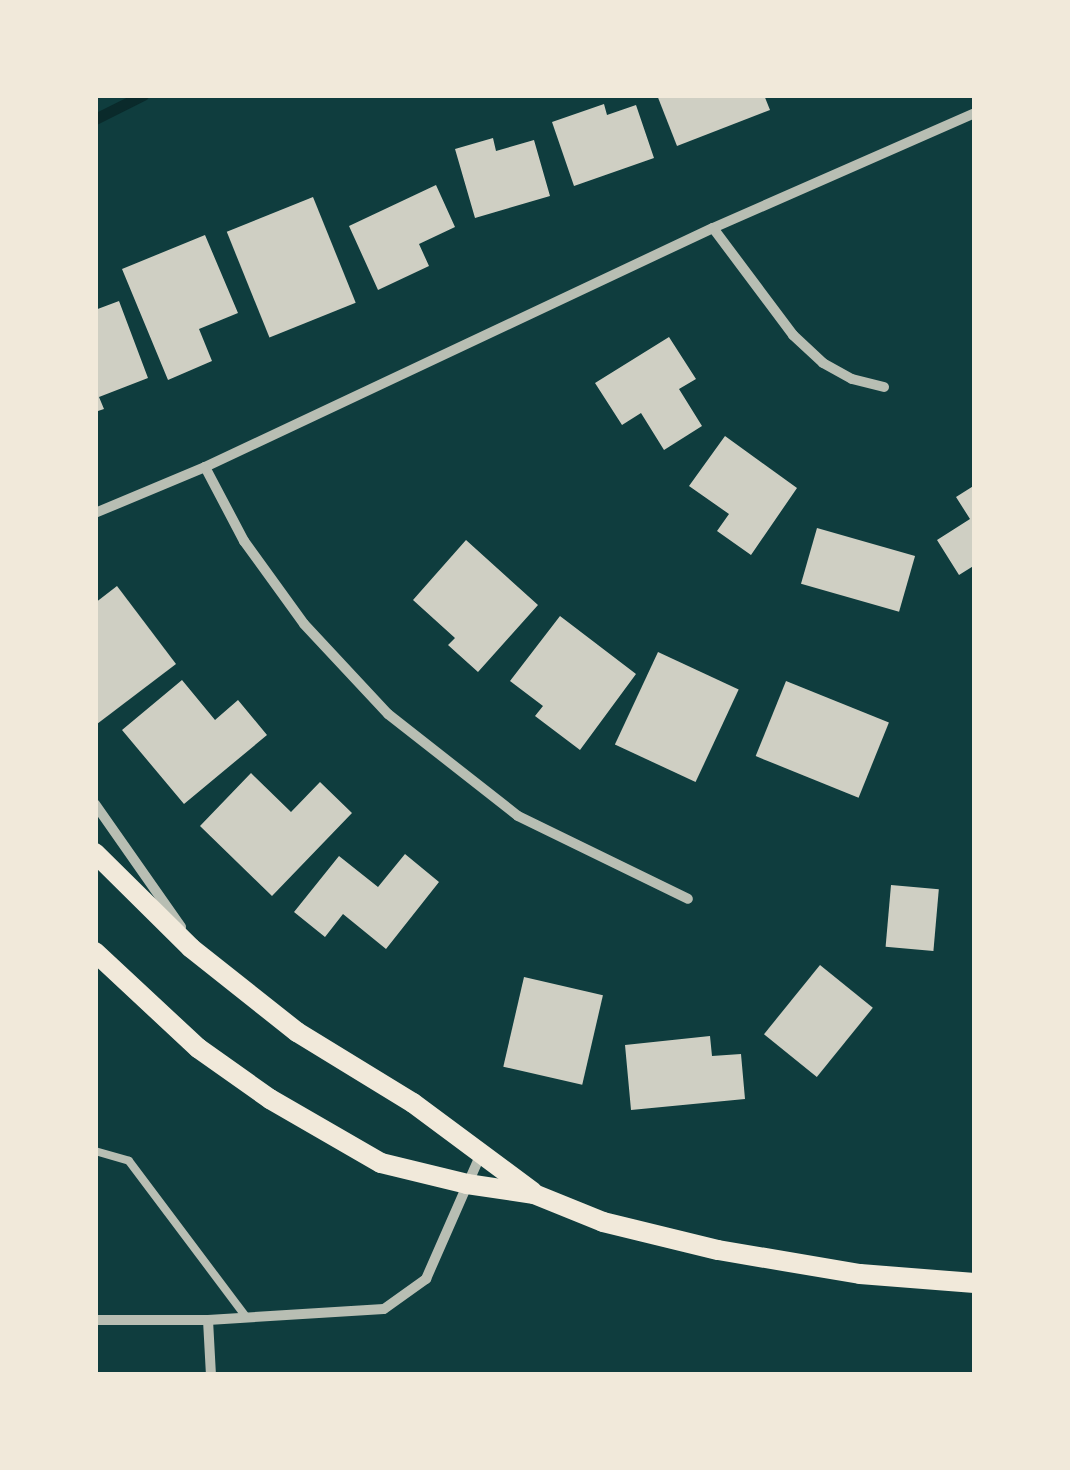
<!DOCTYPE html>
<html>
<head>
<meta charset="utf-8">
<style>
  body { margin:0 }
  #map { position:relative; width:1070px; height:1470px; overflow:hidden; background:#0f3d3e; font-family:Helvetica,sans-serif }
  div>[style] { position:absolute }
  .stream>* { height:11px; margin:-5.5px; padding:0 5.5px; transform-origin:5.5px; border-radius:5.5px; background:#0a2a2b }
  .building>* { inset:0; background:#cfcfc3; transform-origin:0 0 }
  .service>* { height:8px; margin:-4px; padding:0 4px; transform-origin:4px; border-radius:4px; background:#b8beb3 }
  .minor>* { height:10px; margin:-5px; padding:0 5px; transform-origin:5px; border-radius:5px; background:#b8beb3 }
  .secondary>* { height:20px; margin:-10px; padding:0 10px; transform-origin:10px; border-radius:10px; background:#f1e9da }
  span { translate:-50% -50%; white-space:nowrap; text-align:center; line-height:1.15; -webkit-text-stroke:10px #f1e9da; paint-order:stroke }
  .frame { position:absolute; inset:0; border:98px solid #f1e9da; pointer-events:none }
</style>
</head>
<body>
<div id="map">
  <div class="stream">
    <i style="left:95px;top:119px;width:54px;rotate:-26.6deg"></i>
  </div>
  <div class="building">
    <i style="clip-path:polygon(657px 95px,764px 95px,770px 110px,677px 146px)"></i>
    <i style="clip-path:polygon(604px 104px,607px 115px,636px 105px,654px 158px,574px 186px,552px 122px)"></i>
    <i style="clip-path:polygon(493px 138px,496px 151px,534px 140px,550px 196px,475px 218px,455px 149px)"></i>
    <i style="clip-path:polygon(436px 185px,455px 227px,419px 244px,429px 266px,378px 290px,349px 226px)"></i>
    <i style="left:313px;top:197px;width:114px;height:93px;rotate:68deg"></i>
    <i style="clip-path:polygon(205px 235px,238px 313px,199px 329px,212px 361px,168px 380px,122px 269px)"></i>
    <i style="clip-path:polygon(119px 301px,148px 378px,99px 397px,104px 409px,95px 412px,95px 310px)"></i>
    <i style="clip-path:polygon(669px 337px,696px 379px,679px 389px,702px 426px,664px 450px,641px 413px,622px 425px,595px 383px)"></i>
    <i style="clip-path:polygon(725px 436px,797px 488px,751px 555px,717px 531px,729px 514px,689px 486px)"></i>
    <i style="clip-path:polygon(975px 485px,975px 565px,959px 575px,937px 540px,970px 519px,956px 497px)"></i>
    <i style="left:817px;top:528px;width:102px;height:58px;rotate:16deg"></i>
    <i style="clip-path:polygon(466px 540px,538px 605px,478px 672px,448px 645px,455px 638px,413px 600px)"></i>
    <i style="clip-path:polygon(117px 586px,176px 664px,97px 724px,95px 603px)"></i>
    <i style="clip-path:polygon(560px 616px,636px 674px,580px 750px,535px 716px,543px 706px,510px 681px)"></i>
    <i style="left:658px;top:652px;width:89px;height:102px;rotate:25deg"></i>
    <i style="clip-path:polygon(182px 680px,215px 720px,238px 700px,267px 735px,184px 804px,122px 730px)"></i>
    <i style="left:786px;top:681px;width:111px;height:81px;rotate:22deg"></i>
    <i style="clip-path:polygon(251px 773px,291px 812px,320px 782px,352px 813px,272px 896px,200px 826px)"></i>
    <i style="clip-path:polygon(405px 854px,439px 882px,386px 949px,343px 914px,325px 937px,294px 912px,339px 856px,378px 887px)"></i>
    <i style="left:891px;top:885px;width:48px;height:62px;rotate:5deg"></i>
    <i style="left:820px;top:965px;width:68px;height:89px;rotate:39deg"></i>
    <i style="left:524px;top:977px;width:81px;height:92px;rotate:13deg"></i>
    <i style="clip-path:polygon(710px 1036px,712px 1056px,741px 1054px,745px 1099px,631px 1110px,625px 1045px)"></i>
  </div>
  <div class="service">
    <i style="left:95px;top:1151px;width:35px;rotate:16deg"></i>
    <i style="left:129px;top:1161px;width:196px;rotate:53.1deg"></i>
  </div>
  <div class="minor">
    <i style="left:713px;top:228px;width:134px;rotate:53.2deg"></i>
    <i style="left:793px;top:335px;width:41px;rotate:43deg"></i>
    <i style="left:823px;top:363px;width:33px;rotate:29deg"></i>
    <i style="left:852px;top:379px;width:33px;rotate:14deg"></i>
    <i style="left:205px;top:467px;width:84px;rotate:62.2deg"></i>
    <i style="left:244px;top:541px;width:102px;rotate:54.1deg"></i>
    <i style="left:304px;top:624px;width:123px;rotate:47deg"></i>
    <i style="left:388px;top:714px;width:165px;rotate:38.1deg"></i>
    <i style="left:518px;top:816px;width:189px;rotate:26deg"></i>
    <i style="left:95px;top:513px;width:119px;rotate:-22.7deg"></i>
    <i style="left:205px;top:467px;width:561px;rotate:-25.2deg"></i>
    <i style="left:713px;top:228px;width:286px;rotate:-23.7deg"></i>
    <i style="left:95px;top:804px;width:150px;rotate:55deg"></i>
    <i style="left:95px;top:1320px;width:113px"></i>
    <i style="left:208px;top:1320px;width:176px;rotate:-3.6deg"></i>
    <i style="left:384px;top:1309px;width:52px;rotate:-35.5deg"></i>
    <i style="left:426px;top:1279px;width:137px;rotate:-66.3deg"></i>
    <i style="left:208px;top:1320px;width:55px;rotate:86.9deg"></i>
  </div>
  <div class="secondary">
    <i style="left:95px;top:853px;width:135px;rotate:44.7deg"></i>
    <i style="left:191px;top:948px;width:135px;rotate:38.4deg"></i>
    <i style="left:297px;top:1032px;width:136px;rotate:31.5deg"></i>
    <i style="left:413px;top:1103px;width:149px;rotate:36.6deg"></i>
    <i style="left:95px;top:952px;width:141px;rotate:43deg"></i>
    <i style="left:198px;top:1048px;width:88px;rotate:35.3deg"></i>
    <i style="left:270px;top:1099px;width:128px;rotate:30deg"></i>
    <i style="left:381px;top:1163px;width:89px;rotate:13.7deg"></i>
    <i style="left:467px;top:1184px;width:68px;rotate:8.5deg"></i>
    <i style="left:534px;top:1194px;width:74px;rotate:22.1deg"></i>
    <i style="left:603px;top:1222px;width:118px;rotate:13.7deg"></i>
    <i style="left:718px;top:1250px;width:144px;rotate:9.6deg"></i>
    <i style="left:860px;top:1274px;width:115px;rotate:4.5deg"></i>
  </div>
  <div class="frame"></div>
</div>
</body>
</html>
